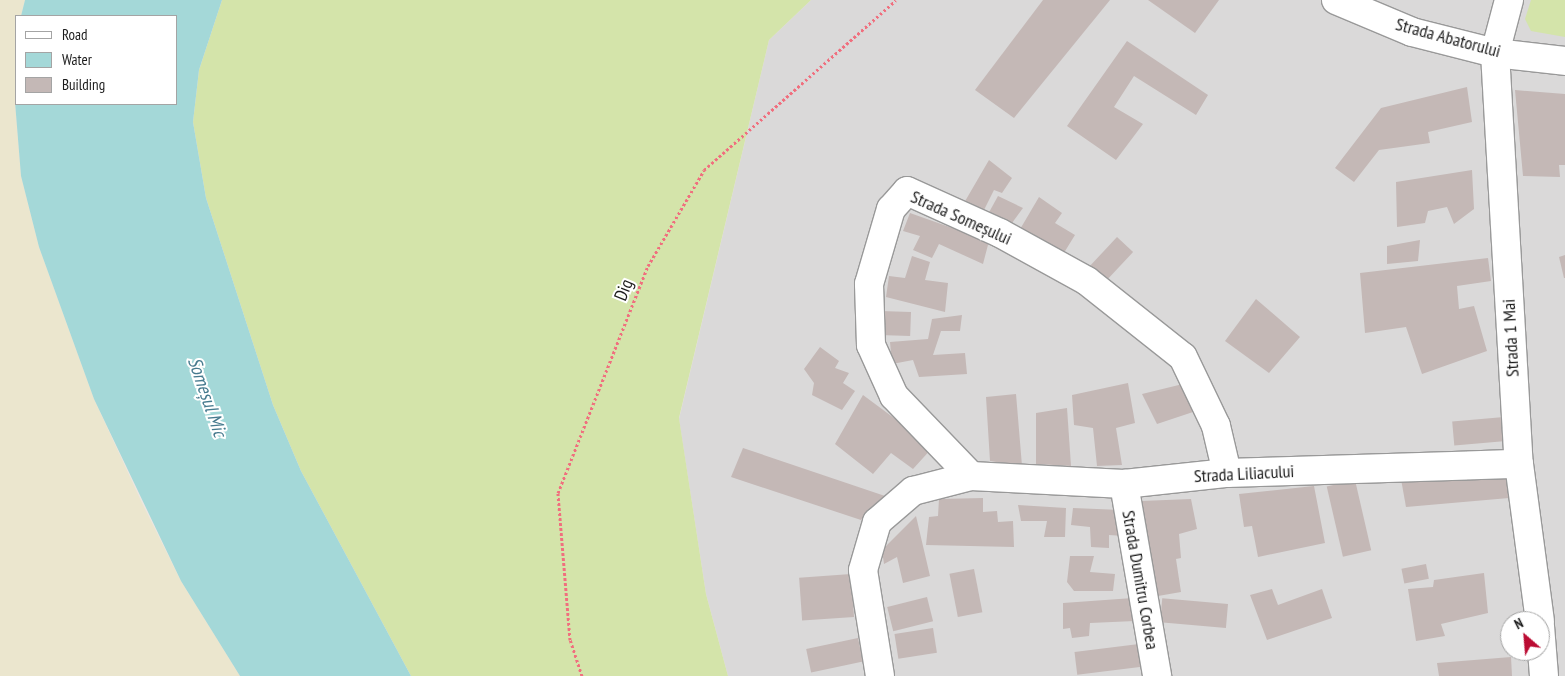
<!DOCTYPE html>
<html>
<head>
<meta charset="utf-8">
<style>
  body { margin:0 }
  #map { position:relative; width:1565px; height:676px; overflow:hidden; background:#ece6e2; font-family:"PT Sans Narrow",sans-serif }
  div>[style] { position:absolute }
  .residential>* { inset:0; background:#dad9d9 }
  .farmland>* { inset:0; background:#ebe6ce }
  .grass>* { inset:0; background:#d4e4aa }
  .water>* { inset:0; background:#a4d8d8 }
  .building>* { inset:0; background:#c4b8b6; transform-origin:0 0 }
  .path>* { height:3px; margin-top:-1.5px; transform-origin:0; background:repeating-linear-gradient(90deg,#f06f7e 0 2.5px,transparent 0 5px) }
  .roads { filter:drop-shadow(1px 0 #999) drop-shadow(-1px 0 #999) drop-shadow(0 1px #999) drop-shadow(0 -1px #999) }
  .minor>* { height:28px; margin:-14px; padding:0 14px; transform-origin:14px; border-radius:14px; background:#fff }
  span { translate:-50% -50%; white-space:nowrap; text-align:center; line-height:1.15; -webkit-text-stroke:4px #fff; paint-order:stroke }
  .street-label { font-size:18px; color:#1c1c1c }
  .water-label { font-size:19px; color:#467a8e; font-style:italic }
  .legend { position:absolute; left:15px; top:15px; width:162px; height:90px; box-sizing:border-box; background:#fff; border:1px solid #a4a4a4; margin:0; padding:6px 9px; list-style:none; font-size:15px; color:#1c1c1c }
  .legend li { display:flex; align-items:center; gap:10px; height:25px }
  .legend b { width:25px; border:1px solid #a4a4a4 }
  .north { position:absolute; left:1500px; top:611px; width:50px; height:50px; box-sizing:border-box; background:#fff; border:1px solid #a4a4a4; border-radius:50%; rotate:333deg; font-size:14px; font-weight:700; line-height:20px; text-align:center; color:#1c1c1c }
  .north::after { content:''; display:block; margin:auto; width:18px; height:22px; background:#bb0c33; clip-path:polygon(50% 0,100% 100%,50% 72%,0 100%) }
</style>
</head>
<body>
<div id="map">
  <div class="residential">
    <i style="clip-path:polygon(evenodd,811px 0,1565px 0,1565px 676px,728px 676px,706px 594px,679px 419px,769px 40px,811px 0,1510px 621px,1540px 621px,1540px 651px,1510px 651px,1510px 621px)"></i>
  </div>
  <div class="farmland">
    <i style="clip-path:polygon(0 0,25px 0,21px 16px,16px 16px,15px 102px,21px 176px,39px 247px,94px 399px,143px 505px,181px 581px,240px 676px,0 676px)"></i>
  </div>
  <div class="grass">
    <i style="clip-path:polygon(222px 0,811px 0,769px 40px,679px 418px,706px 594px,728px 676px,411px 676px,301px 471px,273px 405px,206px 198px,193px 122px,199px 70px)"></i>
    <i style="clip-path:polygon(1531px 0,1565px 0,1565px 37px,1531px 31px,1525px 19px)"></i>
  </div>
  <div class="water">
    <i style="clip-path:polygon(25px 0,222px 0,199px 70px,193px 122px,206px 198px,273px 405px,301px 471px,411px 676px,240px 676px,181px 581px,94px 399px,39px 247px,21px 176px,15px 102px,16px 61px,16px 104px,176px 104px,176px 16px,21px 16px)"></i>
  </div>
  <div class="building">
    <i style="clip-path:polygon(1043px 0,1110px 0,1014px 118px,975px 90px)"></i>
    <i style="clip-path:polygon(1148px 0,1219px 0,1195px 33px)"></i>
    <i style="clip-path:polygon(1127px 41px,1208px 95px,1196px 115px,1134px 76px,1114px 107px,1143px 124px,1116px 160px,1067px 126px)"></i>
    <i style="clip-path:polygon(1467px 87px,1472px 122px,1428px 132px,1430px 143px,1379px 150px,1354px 182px,1335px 168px,1381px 108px)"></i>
    <i style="clip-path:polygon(1515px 90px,1565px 94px,1565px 165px,1559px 165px,1560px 177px,1523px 176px)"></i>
    <i style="clip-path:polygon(989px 160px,1012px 178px,1002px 193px,994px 190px,982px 214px,964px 203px)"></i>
    <i style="clip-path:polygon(1472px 170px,1474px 209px,1454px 224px,1447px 207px,1428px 211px,1425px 223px,1397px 227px,1396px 182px)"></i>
    <i style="clip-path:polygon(998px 196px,1023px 208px,1009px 227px,987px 216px)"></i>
    <i style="clip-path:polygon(1039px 197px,1062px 213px,1055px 223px,1075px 235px,1062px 256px,1019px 231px)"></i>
    <i style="clip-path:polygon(910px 213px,989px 241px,983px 264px,939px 244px,932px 258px,913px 250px,920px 236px,903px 231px)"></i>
    <i style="left:1117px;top:237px;width:22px;height:48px;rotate:43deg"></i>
    <i style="clip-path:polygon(1420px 240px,1418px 261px,1387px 264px,1387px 246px)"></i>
    <i style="clip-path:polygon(1565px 255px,1565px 278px,1564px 278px,1559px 257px)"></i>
    <i style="clip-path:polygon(912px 256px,930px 262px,925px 280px,948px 283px,945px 312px,886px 297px,889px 276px,905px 278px)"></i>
    <i style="clip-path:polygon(1488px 258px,1491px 281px,1457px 286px,1459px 309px,1474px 306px,1487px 351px,1422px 374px,1406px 327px,1365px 333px,1360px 273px)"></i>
    <i style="clip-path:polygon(1256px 299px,1300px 337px,1269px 373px,1225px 341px)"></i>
    <i style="left:880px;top:311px;width:31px;height:24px;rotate:2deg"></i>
    <i style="clip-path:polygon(962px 315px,960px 331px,941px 331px,933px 355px,965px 353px,967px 374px,919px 377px,913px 360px,892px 364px,890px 342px,928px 339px,932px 319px)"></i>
    <i style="clip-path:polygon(820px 347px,839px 361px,835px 368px,849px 373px,843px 383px,855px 391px,842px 410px,812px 395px,814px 383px,804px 369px)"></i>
    <i style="clip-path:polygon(1128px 383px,1135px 423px,1116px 428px,1122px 465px,1097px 466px,1093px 428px,1074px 425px,1072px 395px)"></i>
    <i style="clip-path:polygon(1187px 383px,1199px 410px,1157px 424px,1142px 394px)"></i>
    <i style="clip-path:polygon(1016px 394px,1022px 466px,990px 461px,986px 397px)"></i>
    <i style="clip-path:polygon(863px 395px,933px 447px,913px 469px,891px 453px,873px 474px,835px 444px)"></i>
    <i style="clip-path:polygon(1067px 408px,1071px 466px,1036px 464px,1036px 413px)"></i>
    <i style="left:1504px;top:417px;width:24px;height:52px;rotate:85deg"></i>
    <i style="clip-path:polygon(743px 448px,885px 496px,861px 520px,731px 477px)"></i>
    <i style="clip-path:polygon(1508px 475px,1509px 498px,1406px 507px,1401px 479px)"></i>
    <i style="left:1355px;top:480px;width:72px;height:29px;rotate:77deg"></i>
    <i style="clip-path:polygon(1314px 486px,1325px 543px,1258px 557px,1252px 526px,1244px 527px,1239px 494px)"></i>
    <i style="clip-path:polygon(983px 498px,983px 512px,997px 511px,998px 522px,1013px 521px,1014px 547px,926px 545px,929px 517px,938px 516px,939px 499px)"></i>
    <i style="clip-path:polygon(1191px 499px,1197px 529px,1179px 534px,1181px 558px,1176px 559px,1181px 592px,1158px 596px,1141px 501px)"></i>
    <i style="clip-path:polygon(1018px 505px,1066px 508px,1065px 537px,1044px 537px,1047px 521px,1021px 521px)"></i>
    <i style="clip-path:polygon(1073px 508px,1121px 510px,1124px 536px,1109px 535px,1109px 548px,1091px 547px,1090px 527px,1071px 525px)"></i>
    <i style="clip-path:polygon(916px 516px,930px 576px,903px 583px,897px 557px,884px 564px,882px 550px)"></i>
    <i style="clip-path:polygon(1070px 556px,1094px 556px,1090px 572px,1115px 574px,1113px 591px,1074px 591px,1067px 582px)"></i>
    <i style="left:1426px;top:564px;width:15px;height:25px;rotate:79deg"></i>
    <i style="left:974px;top:569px;width:44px;height:25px;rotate:79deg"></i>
    <i style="clip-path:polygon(1484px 573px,1488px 613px,1441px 624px,1445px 636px,1416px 641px,1408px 589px,1433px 587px,1434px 580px)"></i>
    <i style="left:851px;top:574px;width:43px;height:52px;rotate:86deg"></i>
    <i style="clip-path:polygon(1272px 589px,1278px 605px,1322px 589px,1332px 618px,1267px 640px,1250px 595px)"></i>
    <i style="left:927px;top:597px;width:25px;height:41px;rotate:76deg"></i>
    <i style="clip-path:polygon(1133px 598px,1135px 621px,1090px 623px,1089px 636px,1072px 638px,1070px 628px,1063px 629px,1063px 603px)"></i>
    <i style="left:1228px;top:604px;width:24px;height:66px;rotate:95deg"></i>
    <i style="left:933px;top:628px;width:25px;height:39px;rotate:81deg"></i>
    <i style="left:858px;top:638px;width:24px;height:53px;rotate:78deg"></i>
    <i style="left:1139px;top:644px;width:23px;height:65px;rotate:83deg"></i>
    <i style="clip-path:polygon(1511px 657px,1512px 676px,1439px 676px,1437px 663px)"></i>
  </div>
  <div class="path">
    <i style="left:582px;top:676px;width:38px;rotate:-108deg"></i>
    <i style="left:570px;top:640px;width:147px;rotate:-94.7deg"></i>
    <i style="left:558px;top:493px;width:244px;rotate:-68.4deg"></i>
    <i style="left:648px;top:266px;width:111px;rotate:-59.7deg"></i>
    <i style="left:704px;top:170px;width:256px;rotate:-41.5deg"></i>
  </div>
  <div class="roads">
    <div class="minor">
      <i style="left:1336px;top:0;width:82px;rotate:22.8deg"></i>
      <i style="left:1412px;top:32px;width:86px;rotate:14.2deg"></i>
      <i style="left:1495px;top:53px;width:70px;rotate:6.5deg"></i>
      <i style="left:1509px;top:0;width:55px;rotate:104.8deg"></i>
      <i style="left:1495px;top:53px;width:412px;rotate:86.7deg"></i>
      <i style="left:1519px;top:464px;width:158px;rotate:82.4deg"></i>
      <i style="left:971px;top:476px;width:111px;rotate:-133.9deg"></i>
      <i style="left:894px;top:396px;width:56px;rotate:-114.3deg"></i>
      <i style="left:871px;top:345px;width:61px;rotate:-91.9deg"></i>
      <i style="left:869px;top:284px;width:78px;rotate:-73.7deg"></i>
      <i style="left:891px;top:209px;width:24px;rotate:-48deg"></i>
      <i style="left:907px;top:191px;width:102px;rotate:24.3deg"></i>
      <i style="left:1000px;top:233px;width:99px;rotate:28.9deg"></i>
      <i style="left:1087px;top:281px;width:122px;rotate:38.4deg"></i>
      <i style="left:1183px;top:357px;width:76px;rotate:64.4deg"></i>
      <i style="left:1216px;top:426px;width:48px;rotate:76.8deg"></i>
      <i style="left:1124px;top:484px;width:195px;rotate:80.2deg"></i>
      <i style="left:1540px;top:626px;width:50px;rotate:85.4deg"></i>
      <i style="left:880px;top:676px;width:107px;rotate:-99.1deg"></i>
      <i style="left:863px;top:570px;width:50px;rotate:-73.7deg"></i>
      <i style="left:877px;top:522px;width:48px;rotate:-40.7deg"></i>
      <i style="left:913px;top:491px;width:60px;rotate:-14.5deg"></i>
      <i style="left:971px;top:476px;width:153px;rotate:3deg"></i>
      <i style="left:1124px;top:484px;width:104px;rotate:-6.1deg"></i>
      <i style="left:1227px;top:473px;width:292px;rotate:-1.8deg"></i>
    </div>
  </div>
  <div class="street-label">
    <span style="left:1448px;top:38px;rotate:15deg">Strada Abatorului</span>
    <span style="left:961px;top:218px;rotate:24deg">Strada Someșului</span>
    <span style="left:624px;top:290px;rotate:-68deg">Dig</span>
    <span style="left:1511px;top:338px;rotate:-93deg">Strada 1 Mai</span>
    <span style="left:1244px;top:474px;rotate:-3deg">Strada Liliacului</span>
    <span style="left:1140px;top:580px;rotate:80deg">Strada Dumitru Corbea</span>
  </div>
  <div class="water-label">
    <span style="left:207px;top:397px;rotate:71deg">Someșul Mic</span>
  </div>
  <ul class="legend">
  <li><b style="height:6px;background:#fff"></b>Road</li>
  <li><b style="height:14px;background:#a4d8d8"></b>Water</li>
  <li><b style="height:14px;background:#c4b8b6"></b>Building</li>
  </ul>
  <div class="north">N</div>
</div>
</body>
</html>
